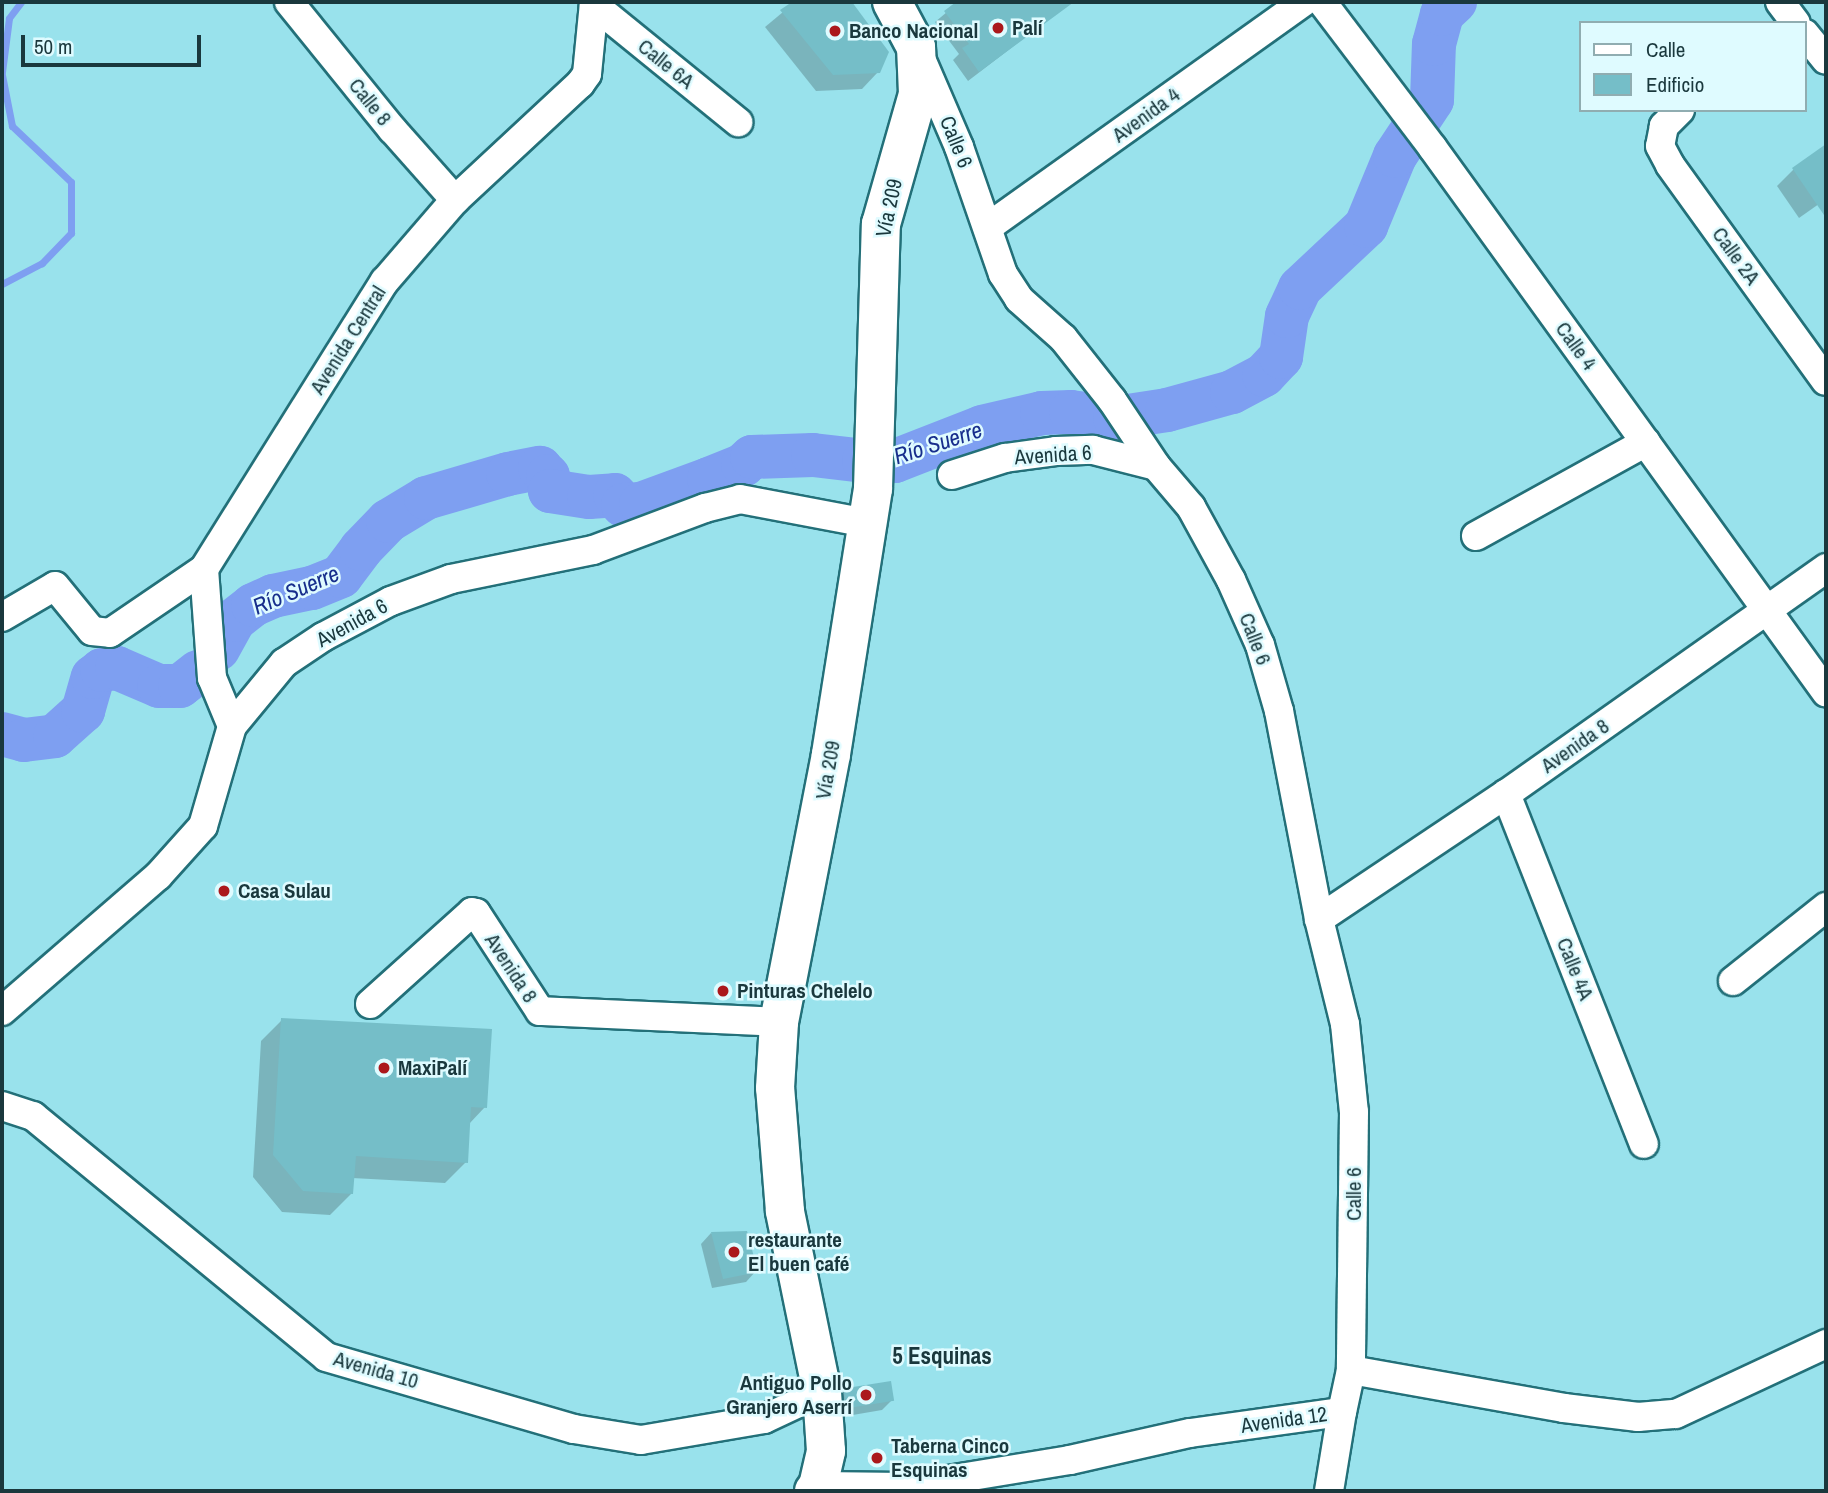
<!DOCTYPE html>
<html>
<head>
<meta charset="utf-8">
<style>
  body { margin:0 }
  #map { position:relative; width:1828px; height:1493px; overflow:hidden; background:#99e2ec; font-family:"Archivo Narrow",sans-serif }
  div>[style] { position:absolute }
  .shadow>* { inset:0; background:#0003 }
  .stream>* { height:7px; margin:-3.5px; padding:0 3.5px; transform-origin:3.5px; border-radius:3.5px; background:#7e9ff1 }
  .river>* { height:44px; margin:-22px; padding:0 22px; transform-origin:22px; border-radius:22px; background:#7e9ff1 }
  .building>* { inset:0; background:#75bec8; transform-origin:0 0 }
  .roads { filter:drop-shadow(2px 0 #237079) drop-shadow(-2px 0 #237079) drop-shadow(0 2px #237079) drop-shadow(0 -2px #237079) }
  .street>* { height:28px; margin:-14px; padding:0 14px; transform-origin:14px; border-radius:14px; background:#fff }
  .secondary>* { height:38px; margin:-19px; padding:0 19px; transform-origin:19px; border-radius:19px; background:#fff }
  .dots>* { width:19px; height:19px; translate:-50% -50%; box-sizing:border-box; border:4px solid #dffbff; border-radius:50% }
  span { translate:-50% -50%; white-space:nowrap; text-align:center; line-height:1.15; -webkit-text-stroke:5px #dffbff; paint-order:stroke }
  .poi-label { font-size:21px; color:#1a383d; font-weight:700 }
  .left { translate:0 -50%; text-align:left }
  .right { translate:-100% -50%; text-align:right }
  .street-label { font-size:21px; color:#1a383d }
  .water-label { font-size:23px; color:#172e8c; font-style:italic }
  .neighbourhood-label { font-size:23px; color:#1a383d; font-weight:700 }
  .frame { position:absolute; inset:0; border:4px solid #1a383d; pointer-events:none }
  .legend { position:absolute; left:1579px; top:21px; width:228px; height:91px; box-sizing:border-box; background:#dffbff; border:2px solid #90adb1; margin:0; padding:9px 12px; list-style:none; font-size:21px; color:#1a383d }
  .legend li { display:flex; align-items:center; gap:14px; height:35px }
  .legend b { width:35px; border:2px solid #90adb1 }
  .scale { position:absolute; left:21px; top:35px; width:180px; height:32px; box-sizing:border-box; border:4px solid #1a383d; border-top:0; padding-left:9px; font-size:21px; line-height:24px; white-space:nowrap; color:#1a383d; -webkit-text-stroke:5px #dffbff; paint-order:stroke }
</style>
</head>
<body>
<div id="map">
  <div class="shadow">
    <i style="clip-path:polygon(795px 2px,850px 2px,887px 52px,878px 72px,862px 89px,816px 91px,765px 27px)"></i>
    <i style="clip-path:polygon(959px 2px,1050px 2px,1058px 12px,968px 81px,953px 60px,959px 54px,935px 22px)"></i>
    <i style="clip-path:polygon(1826px 146px,1826px 199px,1799px 218px,1777px 186px,1793px 170px)"></i>
    <i style="clip-path:polygon(282px 1020px,485px 1107px,469px 1124px,466px 1162px,445px 1183px,352px 1178px,352px 1193px,330px 1215px,282px 1212px,253px 1177px,261px 1041px)"></i>
    <i style="clip-path:polygon(711px 1233px,756px 1271px,746px 1282px,712px 1288px,701px 1244px)"></i>
    <i style="clip-path:polygon(844px 1391px,892px 1400px,882px 1410px,835px 1418px,834px 1401px)"></i>
  </div>
  <div class="stream">
    <i style="left:2px;top:72px;width:54px;rotate:-82.6deg"></i>
    <i style="left:9px;top:18px;width:20px;rotate:-53deg"></i>
    <i style="left:2px;top:75px;width:52px;rotate:78.9deg"></i>
    <i style="left:12px;top:126px;width:81px;rotate:43.5deg"></i>
    <i style="left:71px;top:182px;width:51px;rotate:90deg"></i>
    <i style="left:71px;top:233px;width:42px;rotate:134deg"></i>
    <i style="left:42px;top:263px;width:45px;rotate:152.3deg"></i>
  </div>
  <div class="river">
    <i style="left:218px;top:649px;width:33px;rotate:-61deg"></i>
    <i style="left:234px;top:620px;width:24px;rotate:-38deg"></i>
    <i style="left:253px;top:605px;width:22px;rotate:-24deg"></i>
    <i style="left:273px;top:596px;width:40px;rotate:-12deg"></i>
    <i style="left:312px;top:588px;width:31px;rotate:-22deg"></i>
    <i style="left:341px;top:576px;width:34px;rotate:-53deg"></i>
    <i style="left:361px;top:549px;width:39px;rotate:-46deg"></i>
    <i style="left:388px;top:521px;width:44px;rotate:-31.2deg"></i>
    <i style="left:426px;top:498px;width:85px;rotate:-16.3deg"></i>
    <i style="left:508px;top:474px;width:33px;rotate:-11deg"></i>
    <i style="left:540px;top:468px;width:11px;rotate:45deg"></i>
    <i style="left:548px;top:476px;width:15px;rotate:82deg"></i>
    <i style="left:550px;top:491px;width:39px;rotate:9deg"></i>
    <i style="left:589px;top:497px;width:26px;rotate:-4deg"></i>
    <i style="left:615px;top:495px;width:13px;rotate:51deg"></i>
    <i style="left:623px;top:505px;width:18px;rotate:-3deg"></i>
    <i style="left:641px;top:504px;width:72px;rotate:-20.2deg"></i>
    <i style="left:709px;top:479px;width:37px;rotate:-22deg"></i>
    <i style="left:743px;top:465px;width:12px;rotate:-42deg"></i>
    <i style="left:752px;top:457px;width:61px;rotate:-1.9deg"></i>
    <i style="left:813px;top:455px;width:51px;rotate:6.7deg"></i>
    <i style="left:864px;top:461px;width:31px"></i>
    <i style="left:895px;top:461px;width:93px;rotate:-21.3deg"></i>
    <i style="left:982px;top:427px;width:62px;rotate:-13.1deg"></i>
    <i style="left:1042px;top:413px;width:29px;rotate:-2deg"></i>
    <i style="left:1071px;top:412px;width:44px;rotate:7.8deg"></i>
    <i style="left:1115px;top:418px;width:53px;rotate:-8.7deg"></i>
    <i style="left:1167px;top:410px;width:67px;rotate:-15.5deg"></i>
    <i style="left:1232px;top:392px;width:36px;rotate:-28deg"></i>
    <i style="left:1264px;top:375px;width:25px;rotate:-47deg"></i>
    <i style="left:1281px;top:357px;width:41px;rotate:-81.7deg"></i>
    <i style="left:1287px;top:316px;width:31px;rotate:-65deg"></i>
    <i style="left:1300px;top:288px;width:91px;rotate:-43.2deg"></i>
    <i style="left:1366px;top:226px;width:76px;rotate:-67.5deg"></i>
    <i style="left:1395px;top:156px;width:67px;rotate:-56.5deg"></i>
    <i style="left:1432px;top:100px;width:56px;rotate:-88deg"></i>
    <i style="left:1434px;top:44px;width:31px;rotate:-75deg"></i>
    <i style="left:1442px;top:14px;width:18px;rotate:-43deg"></i>
    <i style="left:2px;top:734px;width:23px;rotate:15deg"></i>
    <i style="left:24px;top:740px;width:31px;rotate:-7deg"></i>
    <i style="left:55px;top:736px;width:38px;rotate:-42deg"></i>
    <i style="left:83px;top:711px;width:35px;rotate:-74deg"></i>
    <i style="left:93px;top:677px;width:11px;rotate:-38deg"></i>
    <i style="left:102px;top:670px;width:15px;rotate:-8deg"></i>
    <i style="left:117px;top:668px;width:46px;rotate:23.2deg"></i>
    <i style="left:159px;top:686px;width:21px"></i>
    <i style="left:180px;top:686px;width:23px;rotate:-38deg"></i>
  </div>
  <div class="building">
    <i style="clip-path:polygon(792px 2px,852px 2px,889px 52px,880px 73px,833px 75px,780px 10px)"></i>
    <i style="clip-path:polygon(956px 2px,1074px 2px,979px 72px,962px 48px,969px 44px,944px 11px)"></i>
    <i style="clip-path:polygon(1826px 144px,1826px 218px,1792px 168px)"></i>
    <i style="clip-path:polygon(281px 1018px,492px 1029px,487px 1108px,471px 1107px,468px 1163px,356px 1156px,353px 1194px,303px 1191px,273px 1155px)"></i>
    <i style="clip-path:polygon(747px 1231px,758px 1272px,723px 1279px,711px 1232px)"></i>
    <i style="left:891px;top:1381px;width:20px;height:48px;rotate:81deg"></i>
  </div>
  <div class="roads">
    <div class="street">
      <i style="left:289px;top:2px;width:164px;rotate:51deg"></i>
      <i style="left:392px;top:129px;width:95px;rotate:48.4deg"></i>
      <i style="left:1322px;top:2px;width:182px;rotate:52.8deg"></i>
      <i style="left:1432px;top:147px;width:673px;rotate:54.14deg"></i>
      <i style="left:1780px;top:2px;width:26px;rotate:53deg"></i>
      <i style="left:594px;top:5px;width:186px;rotate:39.1deg"></i>
      <i style="left:1805px;top:34px;width:33px;rotate:51deg"></i>
      <i style="left:922px;top:61px;width:94px;rotate:66.7deg"></i>
      <i style="left:959px;top:147px;width:134px;rotate:70.9deg"></i>
      <i style="left:1003px;top:274px;width:30px;rotate:57deg"></i>
      <i style="left:1019px;top:299px;width:59px;rotate:41.6deg"></i>
      <i style="left:1063px;top:338px;width:79px;rotate:51.7deg"></i>
      <i style="left:1112px;top:400px;width:79px;rotate:56.3deg"></i>
      <i style="left:1156px;top:466px;width:54px;rotate:49.5deg"></i>
      <i style="left:1191px;top:507px;width:83px;rotate:61.3deg"></i>
      <i style="left:1231px;top:580px;width:71px;rotate:66deg"></i>
      <i style="left:1260px;top:645px;width:69px;rotate:73.9deg"></i>
      <i style="left:1279px;top:711px;width:212px;rotate:79.1deg"></i>
      <i style="left:1319px;top:919px;width:108px;rotate:76.1deg"></i>
      <i style="left:1345px;top:1024px;width:88px;rotate:84.2deg"></i>
      <i style="left:1354px;top:1112px;width:258px;rotate:90.7deg"></i>
      <i style="left:1680px;top:110px;width:23px;rotate:135deg"></i>
      <i style="left:1664px;top:126px;width:20px;rotate:101deg"></i>
      <i style="left:1660px;top:146px;width:21px;rotate:62deg"></i>
      <i style="left:1670px;top:165px;width:266px;rotate:54.2deg"></i>
      <i style="left:988px;top:227px;width:387px;rotate:-35.5deg"></i>
      <i style="left:952px;top:475px;width:56px;rotate:-17.8deg"></i>
      <i style="left:1005px;top:458px;width:51px;rotate:-7.8deg"></i>
      <i style="left:1056px;top:451px;width:37px;rotate:-2deg"></i>
      <i style="left:1093px;top:450px;width:65px;rotate:14.3deg"></i>
      <i style="left:1476px;top:536px;width:194px;rotate:-28.9deg"></i>
      <i style="left:2px;top:617px;width:61px;rotate:-30.3deg"></i>
      <i style="left:55px;top:586px;width:58px;rotate:50.6deg"></i>
      <i style="left:92px;top:631px;width:18px;rotate:6deg"></i>
      <i style="left:110px;top:633px;width:114px;rotate:-34.2deg"></i>
      <i style="left:232px;top:726px;width:52px;rotate:-112.6deg"></i>
      <i style="left:212px;top:678px;width:109px;rotate:-94.2deg"></i>
      <i style="left:204px;top:569px;width:340px;rotate:-57.9deg"></i>
      <i style="left:385px;top:281px;width:107px;rotate:-49.2deg"></i>
      <i style="left:455px;top:200px;width:171px;rotate:-42.9deg"></i>
      <i style="left:580px;top:84px;width:12px;rotate:-55deg"></i>
      <i style="left:587px;top:74px;width:72px;rotate:-84.4deg"></i>
      <i style="left:1506px;top:794px;width:376px;rotate:68.5deg"></i>
      <i style="left:1319px;top:919px;width:225px;rotate:-33.8deg"></i>
      <i style="left:1506px;top:794px;width:392px;rotate:-35.2deg"></i>
      <i style="left:1733px;top:981px;width:119px;rotate:-38.5deg"></i>
      <i style="left:370px;top:1004px;width:137px;rotate:-42deg"></i>
      <i style="left:472px;top:912px;width:4px;rotate:14deg"></i>
      <i style="left:476px;top:913px;width:117px;rotate:56.9deg"></i>
      <i style="left:540px;top:1011px;width:239px;rotate:2.6deg"></i>
      <i style="left:2px;top:1011px;width:206px;rotate:-40.9deg"></i>
      <i style="left:158px;top:876px;width:67px;rotate:-48deg"></i>
      <i style="left:203px;top:826px;width:104px;rotate:-73.8deg"></i>
      <i style="left:232px;top:726px;width:82px;rotate:-50.5deg"></i>
      <i style="left:284px;top:663px;width:47px;rotate:-33.7deg"></i>
      <i style="left:323px;top:637px;width:77px;rotate:-27.9deg"></i>
      <i style="left:391px;top:601px;width:64px;rotate:-20.1deg"></i>
      <i style="left:451px;top:579px;width:145px;rotate:-11.5deg"></i>
      <i style="left:593px;top:550px;width:120px;rotate:-20.6deg"></i>
      <i style="left:705px;top:508px;width:36px;rotate:-14deg"></i>
      <i style="left:740px;top:499px;width:129px;rotate:10.7deg"></i>
      <i style="left:2px;top:1106px;width:33px;rotate:18deg"></i>
      <i style="left:33px;top:1116px;width:379px;rotate:39.4deg"></i>
      <i style="left:326px;top:1357px;width:258px;rotate:16.2deg"></i>
      <i style="left:574px;top:1429px;width:68px;rotate:9.3deg"></i>
      <i style="left:641px;top:1440px;width:125px;rotate:-9.7deg"></i>
      <i style="left:764px;top:1419px;width:64px;rotate:-25deg"></i>
      <i style="left:817px;top:1491px;width:5px;rotate:-79deg"></i>
      <i style="left:818px;top:1486px;width:87px;rotate:0.7deg"></i>
      <i style="left:905px;top:1487px;width:167px;rotate:-9.3deg"></i>
      <i style="left:1070px;top:1460px;width:123px;rotate:-12.7deg"></i>
      <i style="left:1190px;top:1433px;width:153px;rotate:-7.9deg"></i>
      <i style="left:1342px;top:1412px;width:43px;rotate:-77.9deg"></i>
      <i style="left:1351px;top:1370px;width:216px;rotate:10.1deg"></i>
      <i style="left:1564px;top:1408px;width:75px;rotate:6.9deg"></i>
      <i style="left:1638px;top:1417px;width:38px;rotate:-5deg"></i>
      <i style="left:1676px;top:1414px;width:166px;rotate:-25deg"></i>
      <i style="left:1329px;top:1491px;width:80px;rotate:-80.7deg"></i>
    </div>
    <div class="secondary">
      <i style="left:814px;top:1491px;width:6px;rotate:-51deg"></i>
      <i style="left:818px;top:1486px;width:36px;rotate:-77deg"></i>
      <i style="left:826px;top:1451px;width:59px;rotate:-93.9deg"></i>
      <i style="left:822px;top:1392px;width:185px;rotate:-101.6deg"></i>
      <i style="left:785px;top:1211px;width:123px;rotate:-94.6deg"></i>
      <i style="left:775px;top:1088px;width:66px;rotate:-86.5deg"></i>
      <i style="left:779px;top:1022px;width:273px;rotate:-79deg"></i>
      <i style="left:831px;top:754px;width:268px;rotate:-81deg"></i>
      <i style="left:873px;top:489px;width:265px;rotate:-88.3deg"></i>
      <i style="left:881px;top:224px;width:135px;rotate:-74.1deg"></i>
      <i style="left:918px;top:94px;width:47px;rotate:-92.4deg"></i>
      <i style="left:916px;top:47px;width:51px;rotate:-118.1deg"></i>
    </div>
  </div>
  <div class="dots">
    <i style="left:998px;top:28px;background:#ab181c"></i>
    <i style="left:835px;top:31px;background:#ab181c"></i>
    <i style="left:224px;top:891px;background:#ab181c"></i>
    <i style="left:723px;top:991px;background:#ab181c"></i>
    <i style="left:384px;top:1068px;background:#ab181c"></i>
    <i style="left:734px;top:1252px;background:#ab181c"></i>
    <i style="left:866px;top:1395px;background:#ab181c"></i>
    <i style="left:877px;top:1458px;background:#ab181c"></i>
  </div>
  <div class="poi-label">
    <span class="left" style="left:1012px;top:28px">Palí</span>
    <span class="left" style="left:849px;top:31px">Banco Nacional</span>
    <span class="left" style="left:238px;top:891px">Casa Sulau</span>
    <span class="left" style="left:737px;top:991px">Pinturas Chelelo</span>
    <span class="left" style="left:398px;top:1068px">MaxiPalí</span>
    <span class="left" style="left:748px;top:1252px">restaurante<br>El buen café</span>
    <span class="right" style="left:852px;top:1395px">Antiguo Pollo<br>Granjero Aserrí</span>
    <span class="left" style="left:891px;top:1458px">Taberna Cinco<br>Esquinas</span>
  </div>
  <div class="street-label">
    <span style="left:666px;top:64px;rotate:39deg">Calle 6A</span>
    <span style="left:370px;top:102px;rotate:51deg">Calle 8</span>
    <span style="left:1146px;top:115px;rotate:-36deg">Avenida 4</span>
    <span style="left:956px;top:142px;rotate:68deg">Calle 6</span>
    <span style="left:889px;top:208px;rotate:-78deg">Vía 209</span>
    <span style="left:1736px;top:256px;rotate:54deg">Calle 2A</span>
    <span style="left:348px;top:340px;rotate:-58deg">Avenida Central</span>
    <span style="left:1576px;top:346px;rotate:54deg">Calle 4</span>
    <span style="left:1053px;top:455px;rotate:-4deg">Avenida 6</span>
    <span style="left:352px;top:623px;rotate:-29deg">Avenida 6</span>
    <span style="left:1255px;top:639px;rotate:69deg">Calle 6</span>
    <span style="left:1575px;top:746px;rotate:-35deg">Avenida 8</span>
    <span style="left:828px;top:770px;rotate:-80deg">Vía 209</span>
    <span style="left:511px;top:968px;rotate:57deg">Avenida 8</span>
    <span style="left:1575px;top:969px;rotate:68deg">Calle 4A</span>
    <span style="left:1354px;top:1194px;rotate:-90deg">Calle 6</span>
    <span style="left:376px;top:1370px;rotate:16deg">Avenida 10</span>
    <span style="left:1284px;top:1420px;rotate:-8deg">Avenida 12</span>
  </div>
  <div class="water-label">
    <span style="left:938px;top:443px;rotate:-18deg">Río Suerre</span>
    <span style="left:296px;top:590px;rotate:-23deg">Río Suerre</span>
  </div>
  <div class="neighbourhood-label">
    <span style="left:942px;top:1356px">5 Esquinas</span>
  </div>
  <div class="frame"></div>
  <ul class="legend">
  <li><b style="height:9px;background:#fff"></b>Calle</li>
  <li><b style="height:19px;background:#75bec8"></b>Edificio</li>
  </ul>
  <div class="scale">50 m</div>
</div>
</body>
</html>
